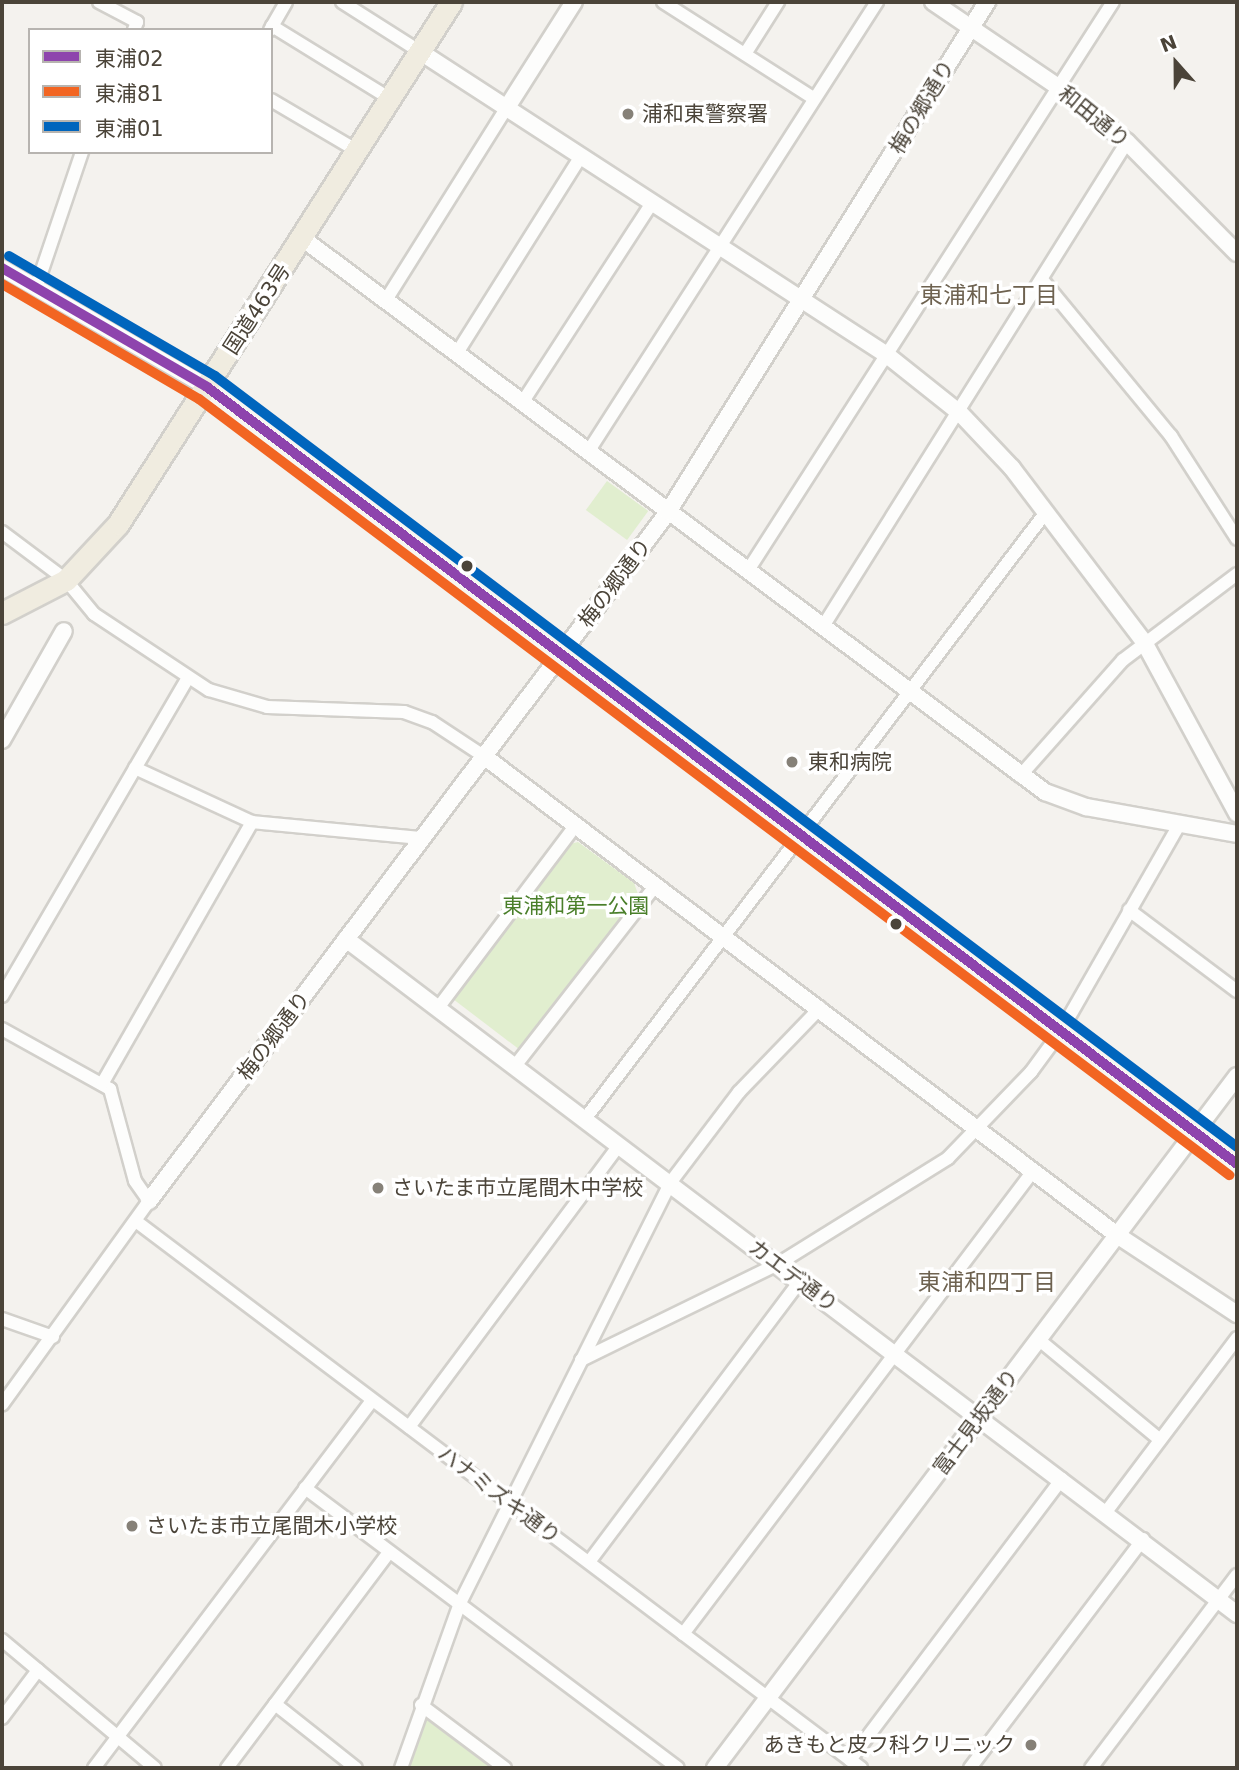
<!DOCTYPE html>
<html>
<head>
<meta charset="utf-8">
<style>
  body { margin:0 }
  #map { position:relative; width:1239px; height:1770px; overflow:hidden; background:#f4f2ee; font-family:"DejaVu Sans","Noto Sans JP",sans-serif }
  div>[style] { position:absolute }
  .green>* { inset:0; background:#e1eecf; transform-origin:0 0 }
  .roads { filter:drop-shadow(2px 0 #d2d0cb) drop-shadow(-2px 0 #d2d0cb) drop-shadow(0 2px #d2d0cb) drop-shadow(0 -2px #d2d0cb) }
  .minor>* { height:12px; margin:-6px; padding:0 6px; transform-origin:6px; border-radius:6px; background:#fdfdfc }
  .tertiary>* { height:16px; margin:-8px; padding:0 8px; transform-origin:8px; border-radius:8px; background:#fdfdfc }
  .secondary>* { height:19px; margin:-9.5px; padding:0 9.5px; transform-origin:9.5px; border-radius:9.5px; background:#f7f6f1 }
  .trunk>* { height:21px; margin:-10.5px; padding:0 10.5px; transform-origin:10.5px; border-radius:10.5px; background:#f0ece0 }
  .bus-1>* { height:10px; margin:-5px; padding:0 5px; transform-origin:5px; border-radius:5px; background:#8e44ad }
  .bus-2>* { height:10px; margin:-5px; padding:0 5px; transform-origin:5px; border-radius:5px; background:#f26522 }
  .bus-3>* { height:10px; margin:-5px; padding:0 5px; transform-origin:5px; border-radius:5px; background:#0065bd }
  .dots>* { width:19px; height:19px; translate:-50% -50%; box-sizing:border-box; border:4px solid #fff; border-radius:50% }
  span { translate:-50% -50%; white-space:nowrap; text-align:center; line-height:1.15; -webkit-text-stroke:7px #fff; paint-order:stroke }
  .street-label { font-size:21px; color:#4b4439 }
  .poi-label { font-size:21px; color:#4b4439 }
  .left { translate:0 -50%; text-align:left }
  .right { translate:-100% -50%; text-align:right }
  .park-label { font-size:21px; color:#4a7f2a }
  .neighbourhood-label { font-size:23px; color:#6e6250 }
  .frame { position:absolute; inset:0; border:4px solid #4b4439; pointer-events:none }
  .legend { position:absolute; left:28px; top:28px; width:245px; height:126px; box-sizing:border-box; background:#fff; border:2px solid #b7b4b0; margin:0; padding:9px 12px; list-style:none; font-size:21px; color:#4b4439 }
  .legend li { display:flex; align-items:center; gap:14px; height:35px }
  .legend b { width:35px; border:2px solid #b7b4b0 }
  .north { position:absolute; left:1141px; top:28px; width:70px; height:70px; -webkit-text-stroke:5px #fff; paint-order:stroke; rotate:339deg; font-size:19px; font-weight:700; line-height:28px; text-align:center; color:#4b4439 }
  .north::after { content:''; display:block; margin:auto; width:24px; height:32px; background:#4b4439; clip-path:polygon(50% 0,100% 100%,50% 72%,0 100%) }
</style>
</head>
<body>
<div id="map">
  <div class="green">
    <i style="left:607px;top:481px;width:51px;height:36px;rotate:36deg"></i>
    <i style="clip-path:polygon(578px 842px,634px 883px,638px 894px,520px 1050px,453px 999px,570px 844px)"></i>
    <i style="clip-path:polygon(427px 1719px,493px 1768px,409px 1768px)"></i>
  </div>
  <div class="roads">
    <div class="minor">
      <i style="left:99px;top:2px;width:43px;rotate:27.8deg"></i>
      <i style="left:137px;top:22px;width:9px;rotate:111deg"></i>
      <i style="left:342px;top:2px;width:91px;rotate:32.5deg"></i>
      <i style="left:663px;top:2px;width:178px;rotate:32.6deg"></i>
      <i style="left:272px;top:26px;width:137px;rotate:31.6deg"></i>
      <i style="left:270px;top:30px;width:32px;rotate:-60deg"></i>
      <i style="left:745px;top:54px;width:62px;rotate:-57.6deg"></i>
      <i style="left:271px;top:100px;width:99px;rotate:30.5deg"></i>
      <i style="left:1044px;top:282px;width:200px;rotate:50.5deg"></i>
      <i style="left:1171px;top:436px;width:122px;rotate:57.3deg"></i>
      <i style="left:36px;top:288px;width:144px;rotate:-71.3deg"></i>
      <i style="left:386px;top:300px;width:226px;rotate:-57.9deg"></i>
      <i style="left:457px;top:353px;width:231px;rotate:-57.8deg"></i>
      <i style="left:522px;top:403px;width:237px;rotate:-57deg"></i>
      <i style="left:588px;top:452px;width:535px;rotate:-57.29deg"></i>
      <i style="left:2px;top:532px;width:80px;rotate:36.9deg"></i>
      <i style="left:66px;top:580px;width:44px;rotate:50.5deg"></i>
      <i style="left:94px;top:614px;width:138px;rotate:33.5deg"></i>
      <i style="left:209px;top:690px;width:60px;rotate:16.3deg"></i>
      <i style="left:267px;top:707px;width:137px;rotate:2.1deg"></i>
      <i style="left:404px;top:712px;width:30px;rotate:20deg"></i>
      <i style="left:432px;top:722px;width:64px;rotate:33.4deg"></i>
      <i style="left:747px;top:572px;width:677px;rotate:-57.3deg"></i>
      <i style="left:822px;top:628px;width:574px;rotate:-57.89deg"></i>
      <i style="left:135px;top:768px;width:129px;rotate:24.8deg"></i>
      <i style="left:252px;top:822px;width:171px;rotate:5.4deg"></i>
      <i style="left:1020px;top:776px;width:155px;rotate:-48.4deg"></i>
      <i style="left:1123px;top:660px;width:143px;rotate:-37deg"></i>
      <i style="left:1129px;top:910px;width:135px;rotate:36.9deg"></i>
      <i style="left:2px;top:996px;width:367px;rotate:-59.7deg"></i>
      <i style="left:438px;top:1008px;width:228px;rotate:-53deg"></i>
      <i style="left:2px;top:1029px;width:124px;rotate:29.1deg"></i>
      <i style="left:110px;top:1089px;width:95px;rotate:74.8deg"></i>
      <i style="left:135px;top:1181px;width:24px;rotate:55deg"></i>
      <i style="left:149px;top:1201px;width:251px;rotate:125.8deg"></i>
      <i style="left:515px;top:1066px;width:228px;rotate:-52.1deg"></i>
      <i style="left:102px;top:1084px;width:302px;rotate:-60.2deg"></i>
      <i style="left:585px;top:1119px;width:762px;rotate:-52.78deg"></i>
      <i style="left:137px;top:1222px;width:907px;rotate:37.02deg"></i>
      <i style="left:2px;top:1319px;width:54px;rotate:19.4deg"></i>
      <i style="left:1038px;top:1339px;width:158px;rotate:39.6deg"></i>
      <i style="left:581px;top:1360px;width:219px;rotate:-26deg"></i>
      <i style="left:778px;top:1264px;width:200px;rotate:-31.9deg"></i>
      <i style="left:948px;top:1158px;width:120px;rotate:-46deg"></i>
      <i style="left:1031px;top:1072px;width:51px;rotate:-53.8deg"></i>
      <i style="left:1061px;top:1031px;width:240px;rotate:-60.2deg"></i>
      <i style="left:409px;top:1427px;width:352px;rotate:-53.3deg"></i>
      <i style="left:305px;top:1488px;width:466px;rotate:36.9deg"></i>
      <i style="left:1106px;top:1512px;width:218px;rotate:-53deg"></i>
      <i style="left:589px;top:1562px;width:351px;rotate:-53.1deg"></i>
      <i style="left:683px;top:1634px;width:580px;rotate:-52.91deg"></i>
      <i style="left:2px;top:1640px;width:199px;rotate:39.9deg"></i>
      <i style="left:275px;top:1704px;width:103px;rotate:38.3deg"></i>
      <i style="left:421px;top:1705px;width:105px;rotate:36.9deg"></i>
      <i style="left:2px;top:1718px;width:60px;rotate:-53.1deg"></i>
      <i style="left:850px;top:1760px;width:352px;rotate:-53deg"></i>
      <i style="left:94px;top:1768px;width:461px;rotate:-52.9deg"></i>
      <i style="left:227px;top:1768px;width:270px;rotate:-53.1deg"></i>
      <i style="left:401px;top:1768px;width:175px;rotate:-70.3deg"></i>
      <i style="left:460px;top:1603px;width:470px;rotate:-63.4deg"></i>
      <i style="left:670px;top:1183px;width:114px;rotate:-52.8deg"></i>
      <i style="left:739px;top:1092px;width:117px;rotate:-46deg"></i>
      <i style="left:970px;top:1768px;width:287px;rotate:-52.9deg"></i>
      <i style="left:1091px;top:1768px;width:242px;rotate:-52.9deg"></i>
    </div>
    <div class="tertiary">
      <i style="left:933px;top:2px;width:148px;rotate:34.2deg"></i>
      <i style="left:1055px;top:85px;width:92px;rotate:38.4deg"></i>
      <i style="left:1127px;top:142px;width:156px;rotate:45.3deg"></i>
      <i style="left:419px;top:51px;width:558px;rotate:33.01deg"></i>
      <i style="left:887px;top:355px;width:93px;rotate:38.5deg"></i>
      <i style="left:960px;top:413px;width:76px;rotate:46.6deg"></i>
      <i style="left:1012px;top:468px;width:218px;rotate:52.8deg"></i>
      <i style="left:1144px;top:642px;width:195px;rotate:61.5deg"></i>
      <i style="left:506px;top:109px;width:127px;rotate:-57.6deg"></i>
      <i style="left:302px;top:238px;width:927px;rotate:36.71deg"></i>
      <i style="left:1045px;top:792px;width:44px;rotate:20.1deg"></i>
      <i style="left:1086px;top:807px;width:153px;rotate:10.1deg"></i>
      <i style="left:2px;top:268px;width:237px;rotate:30.1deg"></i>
      <i style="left:2px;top:740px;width:125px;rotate:-60.4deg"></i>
      <i style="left:485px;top:757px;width:792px;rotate:37.1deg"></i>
      <i style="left:1117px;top:1235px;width:144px;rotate:33.4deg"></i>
      <i style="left:346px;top:939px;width:1118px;rotate:37.15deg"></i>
      <i style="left:149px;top:1201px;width:863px;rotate:-53.01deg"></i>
      <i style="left:668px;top:512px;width:602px;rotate:-57.97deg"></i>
      <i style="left:715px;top:1768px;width:867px;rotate:-52.97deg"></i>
    </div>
    <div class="secondary">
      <i style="left:207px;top:387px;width:1290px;rotate:37.03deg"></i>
    </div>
    <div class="trunk">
      <i style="left:2px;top:613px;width:72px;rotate:-27.3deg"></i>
      <i style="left:66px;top:580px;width:76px;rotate:-47.1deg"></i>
      <i style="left:118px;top:524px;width:619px;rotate:-57.46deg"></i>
    </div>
  </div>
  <div class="bus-1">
    <i style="left:2px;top:268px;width:237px;rotate:30.1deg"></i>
    <i style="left:207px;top:387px;width:1290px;rotate:37.03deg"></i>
  </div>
  <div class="bus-2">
    <i style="left:2px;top:284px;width:228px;rotate:30.3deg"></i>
    <i style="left:199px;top:399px;width:1290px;rotate:36.99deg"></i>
  </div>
  <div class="bus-3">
    <i style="left:9px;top:256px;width:238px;rotate:30.2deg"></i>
    <i style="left:215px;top:376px;width:1280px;rotate:37.03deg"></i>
  </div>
  <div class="dots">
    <i style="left:628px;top:114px;background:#868178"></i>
    <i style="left:467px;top:566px;background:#4b4439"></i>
    <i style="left:792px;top:762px;background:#868178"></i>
    <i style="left:896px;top:924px;background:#4b4439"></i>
    <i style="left:378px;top:1188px;background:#868178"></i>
    <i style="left:132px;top:1526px;background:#868178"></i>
    <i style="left:1031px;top:1745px;background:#868178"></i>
  </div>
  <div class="street-label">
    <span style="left:922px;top:107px;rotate:-59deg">梅の郷通り</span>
    <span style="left:1094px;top:117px;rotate:39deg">和田通り</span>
    <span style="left:257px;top:309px;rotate:-57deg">国道463号</span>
    <span style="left:615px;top:583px;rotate:-53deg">梅の郷通り</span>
    <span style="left:274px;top:1036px;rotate:-53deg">梅の郷通り</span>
    <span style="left:793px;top:1276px;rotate:37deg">カエデ通り</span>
    <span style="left:976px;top:1422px;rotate:-53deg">富士見坂通り</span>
    <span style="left:499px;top:1495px;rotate:37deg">ハナミズキ通り</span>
  </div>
  <div class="poi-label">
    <span class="left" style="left:642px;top:114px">浦和東警察署</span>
    <span class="left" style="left:808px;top:762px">東和病院</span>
    <span class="left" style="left:392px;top:1188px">さいたま市立尾間木中学校</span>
    <span class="left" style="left:146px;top:1526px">さいたま市立尾間木小学校</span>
    <span class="right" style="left:1015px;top:1745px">あきもと皮フ科クリニック</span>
  </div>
  <div class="park-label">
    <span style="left:576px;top:906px">東浦和第一公園</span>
  </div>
  <div class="neighbourhood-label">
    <span style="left:989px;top:295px">東浦和七丁目</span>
    <span style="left:987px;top:1282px">東浦和四丁目</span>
  </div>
  <div class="frame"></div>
  <ul class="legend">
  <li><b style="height:9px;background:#8e44ad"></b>東浦02</li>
  <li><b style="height:9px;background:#f26522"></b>東浦81</li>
  <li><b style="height:9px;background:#0065bd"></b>東浦01</li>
  </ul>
  <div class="north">N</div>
</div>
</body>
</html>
